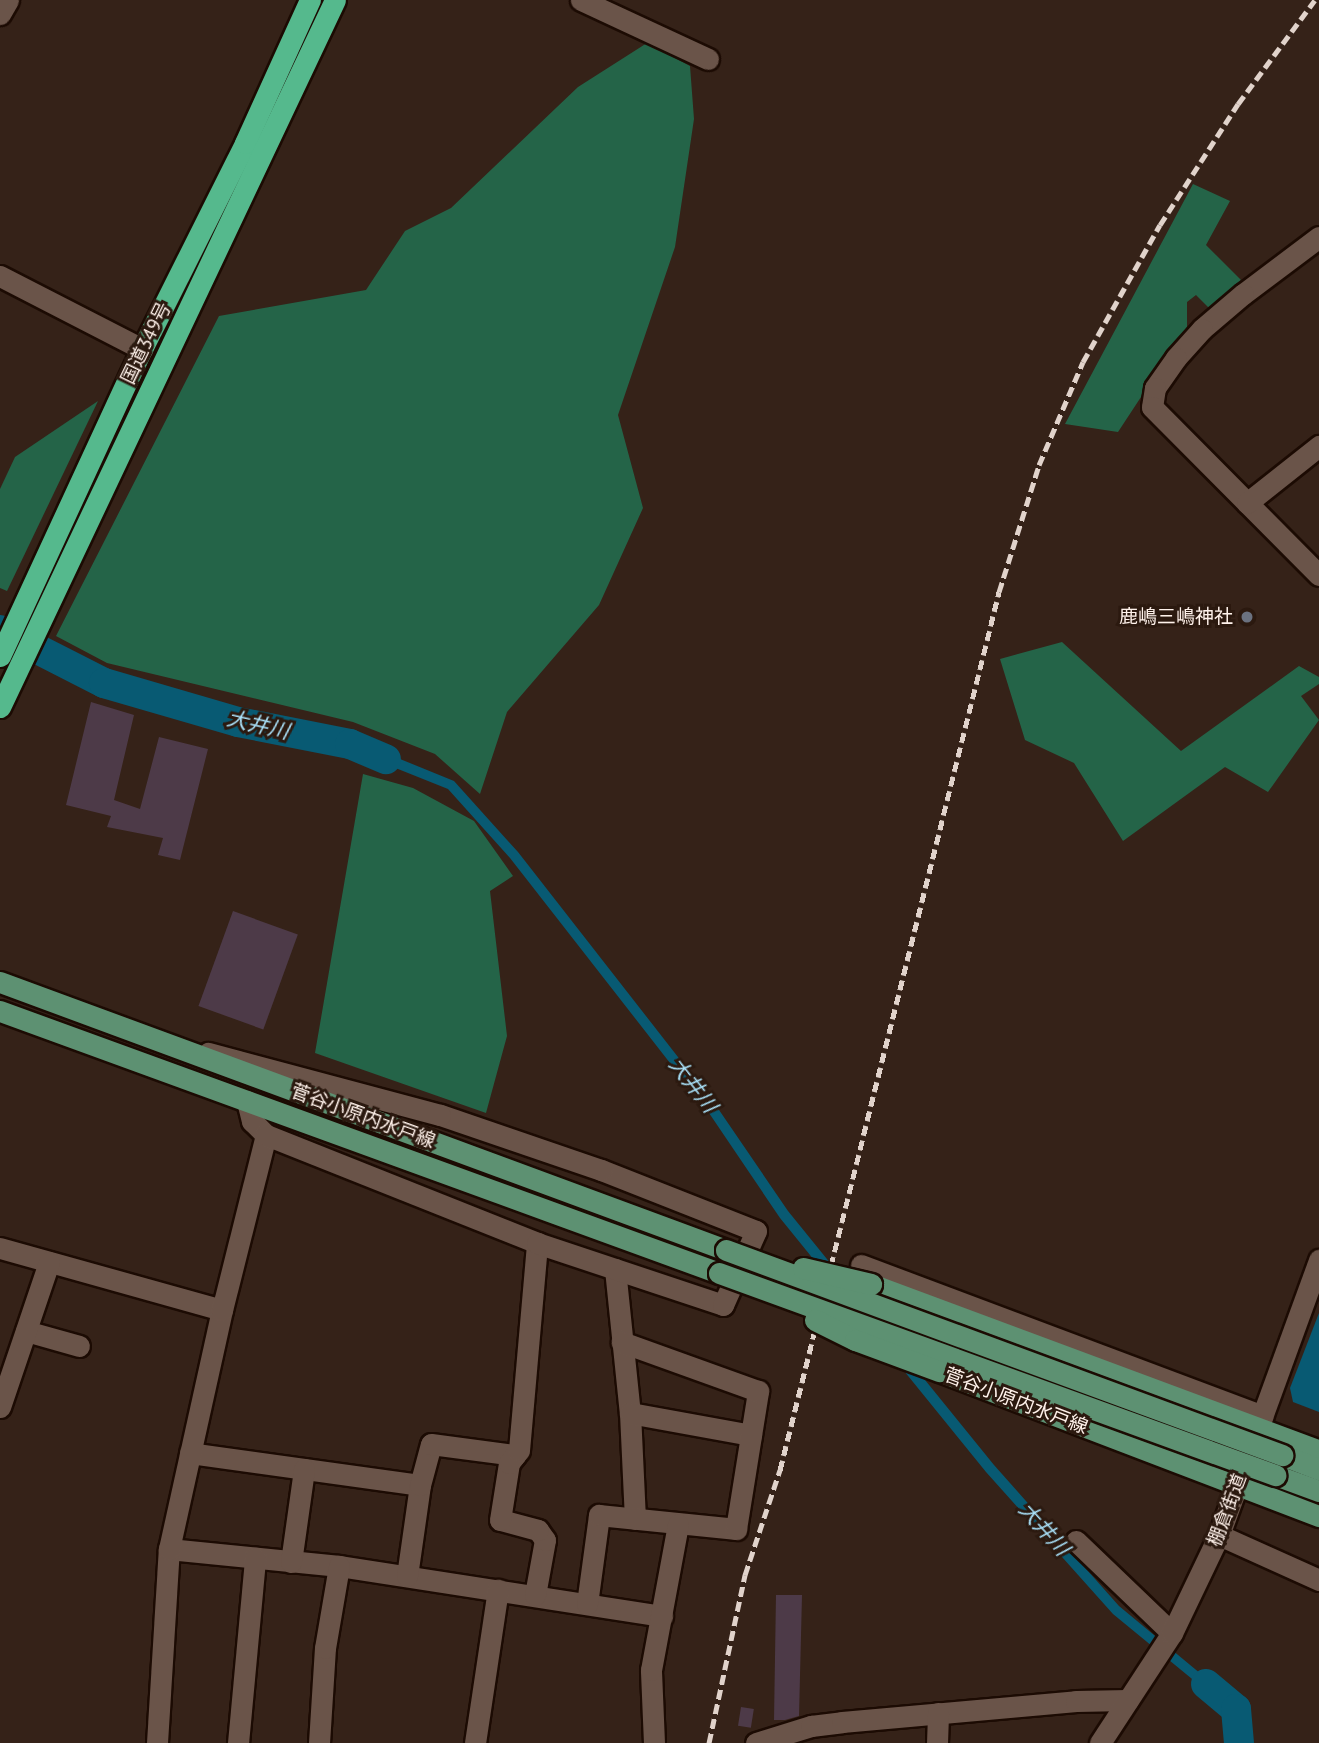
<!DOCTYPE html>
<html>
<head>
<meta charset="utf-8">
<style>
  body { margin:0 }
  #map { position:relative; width:1319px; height:1743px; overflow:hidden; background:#352218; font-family:"PT Sans","Noto Sans JP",sans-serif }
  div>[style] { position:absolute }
  .forest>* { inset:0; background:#246448 }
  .water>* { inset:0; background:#085a73 }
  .river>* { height:30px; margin:-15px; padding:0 15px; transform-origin:15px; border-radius:15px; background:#085a73 }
  .building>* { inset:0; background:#4d3a48; transform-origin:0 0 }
  .roads { filter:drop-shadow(2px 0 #1c0b03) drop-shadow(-2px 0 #1c0b03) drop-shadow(0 2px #1c0b03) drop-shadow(0 -2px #1c0b03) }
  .minor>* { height:21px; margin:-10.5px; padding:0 10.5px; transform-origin:10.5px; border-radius:10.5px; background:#6a5449 }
  .major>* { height:21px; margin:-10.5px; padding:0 10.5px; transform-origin:10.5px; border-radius:10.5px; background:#5d9172 }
  .highway>* { height:21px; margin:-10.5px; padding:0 10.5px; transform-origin:10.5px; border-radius:10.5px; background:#55b98d }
  .rail>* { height:5px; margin-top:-2.5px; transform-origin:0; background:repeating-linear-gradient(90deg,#e1d3cb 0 10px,transparent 0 15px) }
  .bridges { filter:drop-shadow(2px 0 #1c0b03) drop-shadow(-2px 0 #1c0b03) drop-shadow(0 2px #1c0b03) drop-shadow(0 -2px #1c0b03) }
  .major-bridge>* { height:21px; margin:-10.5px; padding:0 10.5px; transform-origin:10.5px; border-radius:10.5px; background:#5d9172 }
  .dots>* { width:19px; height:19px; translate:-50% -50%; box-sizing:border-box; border:4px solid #2b190f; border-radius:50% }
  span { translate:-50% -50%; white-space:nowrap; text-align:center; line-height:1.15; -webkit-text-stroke:6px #2b190f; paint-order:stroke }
  .street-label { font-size:19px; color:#fff2eb }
  .poi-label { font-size:19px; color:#fff2eb }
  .right { translate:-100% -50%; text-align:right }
  .water-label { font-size:21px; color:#a9e1f9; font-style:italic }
</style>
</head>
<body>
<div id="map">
  <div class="forest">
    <i style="clip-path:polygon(647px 43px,690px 66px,694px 119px,675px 247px,618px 415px,643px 508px,599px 605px,507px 712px,480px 794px,435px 754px,353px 722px,107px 663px,56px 636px,219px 316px,366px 290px,405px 231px,451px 208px,578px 87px)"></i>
    <i style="clip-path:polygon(1193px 184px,1230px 201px,1206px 245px,1241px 280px,1209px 308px,1196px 295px,1187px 302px,1187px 327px,1118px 432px,1065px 424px)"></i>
    <i style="clip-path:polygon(98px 401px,7px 591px,0 588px,0 489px,15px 457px)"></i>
    <i style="clip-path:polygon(1062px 642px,1181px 751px,1299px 666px,1319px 677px,1319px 684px,1301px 696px,1319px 720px,1268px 792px,1225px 767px,1123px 841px,1074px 763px,1025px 740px,1000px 659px)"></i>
    <i style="clip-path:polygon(363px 774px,413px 788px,474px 821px,513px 876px,490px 891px,507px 1036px,486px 1113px,315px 1053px)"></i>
  </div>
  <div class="water">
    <i style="clip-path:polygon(351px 739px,454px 781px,518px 852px,717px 1107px,788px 1211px,994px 1465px,1119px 1606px,1242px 1708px,1231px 1711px,1113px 1614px,986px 1472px,780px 1218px,709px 1113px,510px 858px,448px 789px,348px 749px)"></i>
    <i style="clip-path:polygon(1319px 1313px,1319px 1412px,1293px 1402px,1290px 1388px)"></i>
  </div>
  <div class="river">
    <i style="left:0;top:630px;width:117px;rotate:27deg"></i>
    <i style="left:104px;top:683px;width:140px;rotate:16.2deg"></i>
    <i style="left:238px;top:722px;width:114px;rotate:11.1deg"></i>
    <i style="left:350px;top:744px;width:39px;rotate:23deg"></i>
    <i style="left:1206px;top:1684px;width:39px;rotate:40deg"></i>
    <i style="left:1236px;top:1709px;width:34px;rotate:85deg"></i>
  </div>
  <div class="building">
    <i style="clip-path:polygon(91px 702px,134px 715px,114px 800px,140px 809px,159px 737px,208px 749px,180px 860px,158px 855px,163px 838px,107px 827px,111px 816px,66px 805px)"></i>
    <i style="left:233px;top:911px;width:69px;height:101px;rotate:20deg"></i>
    <i style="clip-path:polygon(776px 1595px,802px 1595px,799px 1716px,785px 1720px,774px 1720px)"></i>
    <i style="left:741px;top:1707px;width:13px;height:19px;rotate:9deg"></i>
  </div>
  <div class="roads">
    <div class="minor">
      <i style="left:581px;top:0;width:140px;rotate:24.9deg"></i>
      <i style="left:0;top:14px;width:16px;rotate:-60deg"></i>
      <i style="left:1319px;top:237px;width:95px;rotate:143.1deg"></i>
      <i style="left:1243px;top:294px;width:54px;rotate:139.5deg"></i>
      <i style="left:1202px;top:329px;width:39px;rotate:132deg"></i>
      <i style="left:1176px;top:358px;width:37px;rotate:125deg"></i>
      <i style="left:1155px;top:388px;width:19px;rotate:99deg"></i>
      <i style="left:1152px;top:407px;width:237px;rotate:45.2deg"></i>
      <i style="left:0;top:276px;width:160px;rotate:27.2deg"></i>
      <i style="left:1247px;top:503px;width:92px;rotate:-38.4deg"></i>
      <i style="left:247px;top:1101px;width:21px;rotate:76deg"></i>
      <i style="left:252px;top:1121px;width:20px;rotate:45deg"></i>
      <i style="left:0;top:1248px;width:230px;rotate:15.6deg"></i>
      <i style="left:861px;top:1265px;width:429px;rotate:20.6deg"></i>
      <i style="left:615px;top:1269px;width:145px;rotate:84.1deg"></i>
      <i style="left:630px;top:1413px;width:106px;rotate:87.3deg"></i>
      <i style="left:26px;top:1331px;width:55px;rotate:15.8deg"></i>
      <i style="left:0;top:1407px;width:153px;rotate:-71.3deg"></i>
      <i style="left:630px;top:1413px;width:123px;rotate:10.3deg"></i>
      <i style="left:190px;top:1453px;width:232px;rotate:7.9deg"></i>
      <i style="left:1219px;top:1535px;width:110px;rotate:24.2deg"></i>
      <i style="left:1076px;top:1541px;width:133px;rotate:43.8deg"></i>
      <i style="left:169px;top:1549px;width:171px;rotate:5.7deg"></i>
      <i style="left:339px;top:1566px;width:327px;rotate:8.8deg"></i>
      <i style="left:291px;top:1562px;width:94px;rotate:-82deg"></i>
      <i style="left:407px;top:1576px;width:92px;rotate:-81.9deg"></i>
      <i style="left:420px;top:1485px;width:42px;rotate:-75deg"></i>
      <i style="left:431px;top:1444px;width:85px;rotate:7.5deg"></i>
      <i style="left:535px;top:1595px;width:56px;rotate:-79.7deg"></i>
      <i style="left:545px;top:1540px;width:12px;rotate:-125deg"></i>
      <i style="left:538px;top:1530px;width:39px;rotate:-165deg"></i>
      <i style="left:500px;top:1520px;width:58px;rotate:-81deg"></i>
      <i style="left:509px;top:1463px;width:16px;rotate:-52deg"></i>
      <i style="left:519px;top:1450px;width:208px;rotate:-85deg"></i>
      <i style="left:587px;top:1604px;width:90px;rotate:-82.3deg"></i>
      <i style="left:599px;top:1515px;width:138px;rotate:5.8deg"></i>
      <i style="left:736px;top:1529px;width:140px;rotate:-80.9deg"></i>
      <i style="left:758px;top:1391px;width:145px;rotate:-160.2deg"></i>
      <i style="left:157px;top:1743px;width:194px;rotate:-86.5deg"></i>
      <i style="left:169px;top:1549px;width:245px;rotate:-77.5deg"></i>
      <i style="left:222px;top:1310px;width:180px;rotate:-75.9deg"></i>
      <i style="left:266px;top:1135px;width:292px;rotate:21.7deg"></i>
      <i style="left:537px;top:1243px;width:196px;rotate:18.4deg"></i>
      <i style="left:723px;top:1305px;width:81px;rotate:-66deg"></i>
      <i style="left:756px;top:1231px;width:167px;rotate:-158.5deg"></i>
      <i style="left:601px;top:1170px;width:170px;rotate:-161.1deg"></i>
      <i style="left:440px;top:1115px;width:240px;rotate:-165deg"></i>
      <i style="left:238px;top:1743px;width:186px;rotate:-84.7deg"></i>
      <i style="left:319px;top:1743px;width:95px;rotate:-86.4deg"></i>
      <i style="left:325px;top:1648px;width:83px;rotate:-80.3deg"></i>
      <i style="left:475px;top:1743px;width:155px;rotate:-81.5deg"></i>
      <i style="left:654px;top:1743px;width:73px;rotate:-92.4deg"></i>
      <i style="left:651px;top:1670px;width:148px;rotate:-79.5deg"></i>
      <i style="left:756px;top:1743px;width:58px;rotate:-17.2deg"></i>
      <i style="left:811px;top:1726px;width:31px;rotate:-7deg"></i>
      <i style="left:842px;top:1722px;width:235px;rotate:-5.1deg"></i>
      <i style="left:1076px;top:1701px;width:52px;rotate:-1.1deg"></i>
      <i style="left:937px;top:1743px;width:30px;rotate:-88deg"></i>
      <i style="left:1100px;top:1743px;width:131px;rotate:-56.8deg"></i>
      <i style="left:1172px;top:1633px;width:109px;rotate:-64.4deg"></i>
      <i style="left:1219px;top:1535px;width:293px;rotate:-70deg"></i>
    </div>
    <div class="major">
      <i style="left:0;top:982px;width:774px;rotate:20.26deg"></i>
      <i style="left:0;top:1011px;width:765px;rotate:20.02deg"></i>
      <i style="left:871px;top:1284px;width:478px;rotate:20.4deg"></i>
      <i style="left:939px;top:1371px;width:407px;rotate:20.9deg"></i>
      <i style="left:1282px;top:1455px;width:40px;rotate:21deg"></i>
      <i style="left:1275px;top:1475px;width:47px;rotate:20deg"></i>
    </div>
    <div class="highway">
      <i style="left:0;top:656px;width:338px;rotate:-65.2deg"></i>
      <i style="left:142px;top:349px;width:230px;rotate:-63.4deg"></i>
      <i style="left:245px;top:143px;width:157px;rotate:-65.6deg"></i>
      <i style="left:0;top:707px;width:782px;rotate:-64.65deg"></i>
    </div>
  </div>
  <div class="rail">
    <i style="left:709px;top:1743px;width:172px;rotate:-77.9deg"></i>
    <i style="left:745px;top:1575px;width:111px;rotate:-71.6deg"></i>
    <i style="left:780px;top:1470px;width:905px;rotate:-75.99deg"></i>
    <i style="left:999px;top:592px;width:133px;rotate:-72.5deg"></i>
    <i style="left:1039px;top:465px;width:112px;rotate:-66.9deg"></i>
    <i style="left:1083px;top:362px;width:157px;rotate:-60.7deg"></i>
    <i style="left:1160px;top:225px;width:144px;rotate:-57.2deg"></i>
    <i style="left:1238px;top:104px;width:129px;rotate:-53.5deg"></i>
  </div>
  <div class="bridges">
    <div class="major-bridge">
      <i style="left:726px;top:1250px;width:593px;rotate:20.24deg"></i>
      <i style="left:803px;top:1268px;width:70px;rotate:13.2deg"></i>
      <i style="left:719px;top:1273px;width:592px;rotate:19.97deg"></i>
      <i style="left:815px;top:1320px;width:45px;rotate:26.6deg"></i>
      <i style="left:855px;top:1340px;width:90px;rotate:20.3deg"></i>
    </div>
  </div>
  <div class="dots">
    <i style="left:1247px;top:617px;background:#6b7280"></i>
  </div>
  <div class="street-label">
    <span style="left:146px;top:343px;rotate:-64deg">国道349号</span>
    <span style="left:363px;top:1116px;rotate:20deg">菅谷小原内水戸線</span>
    <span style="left:1016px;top:1401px;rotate:21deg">菅谷小原内水戸線</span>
    <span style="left:1227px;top:1510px;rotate:-69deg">棚倉街道</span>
  </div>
  <div class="poi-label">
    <span class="right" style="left:1233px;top:617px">鹿嶋三嶋神社</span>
  </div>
  <div class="water-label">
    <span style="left:258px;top:725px;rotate:13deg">大井川</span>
    <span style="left:693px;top:1085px;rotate:52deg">大井川</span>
    <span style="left:1044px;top:1529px;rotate:48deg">大井川</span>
  </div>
</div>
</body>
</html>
